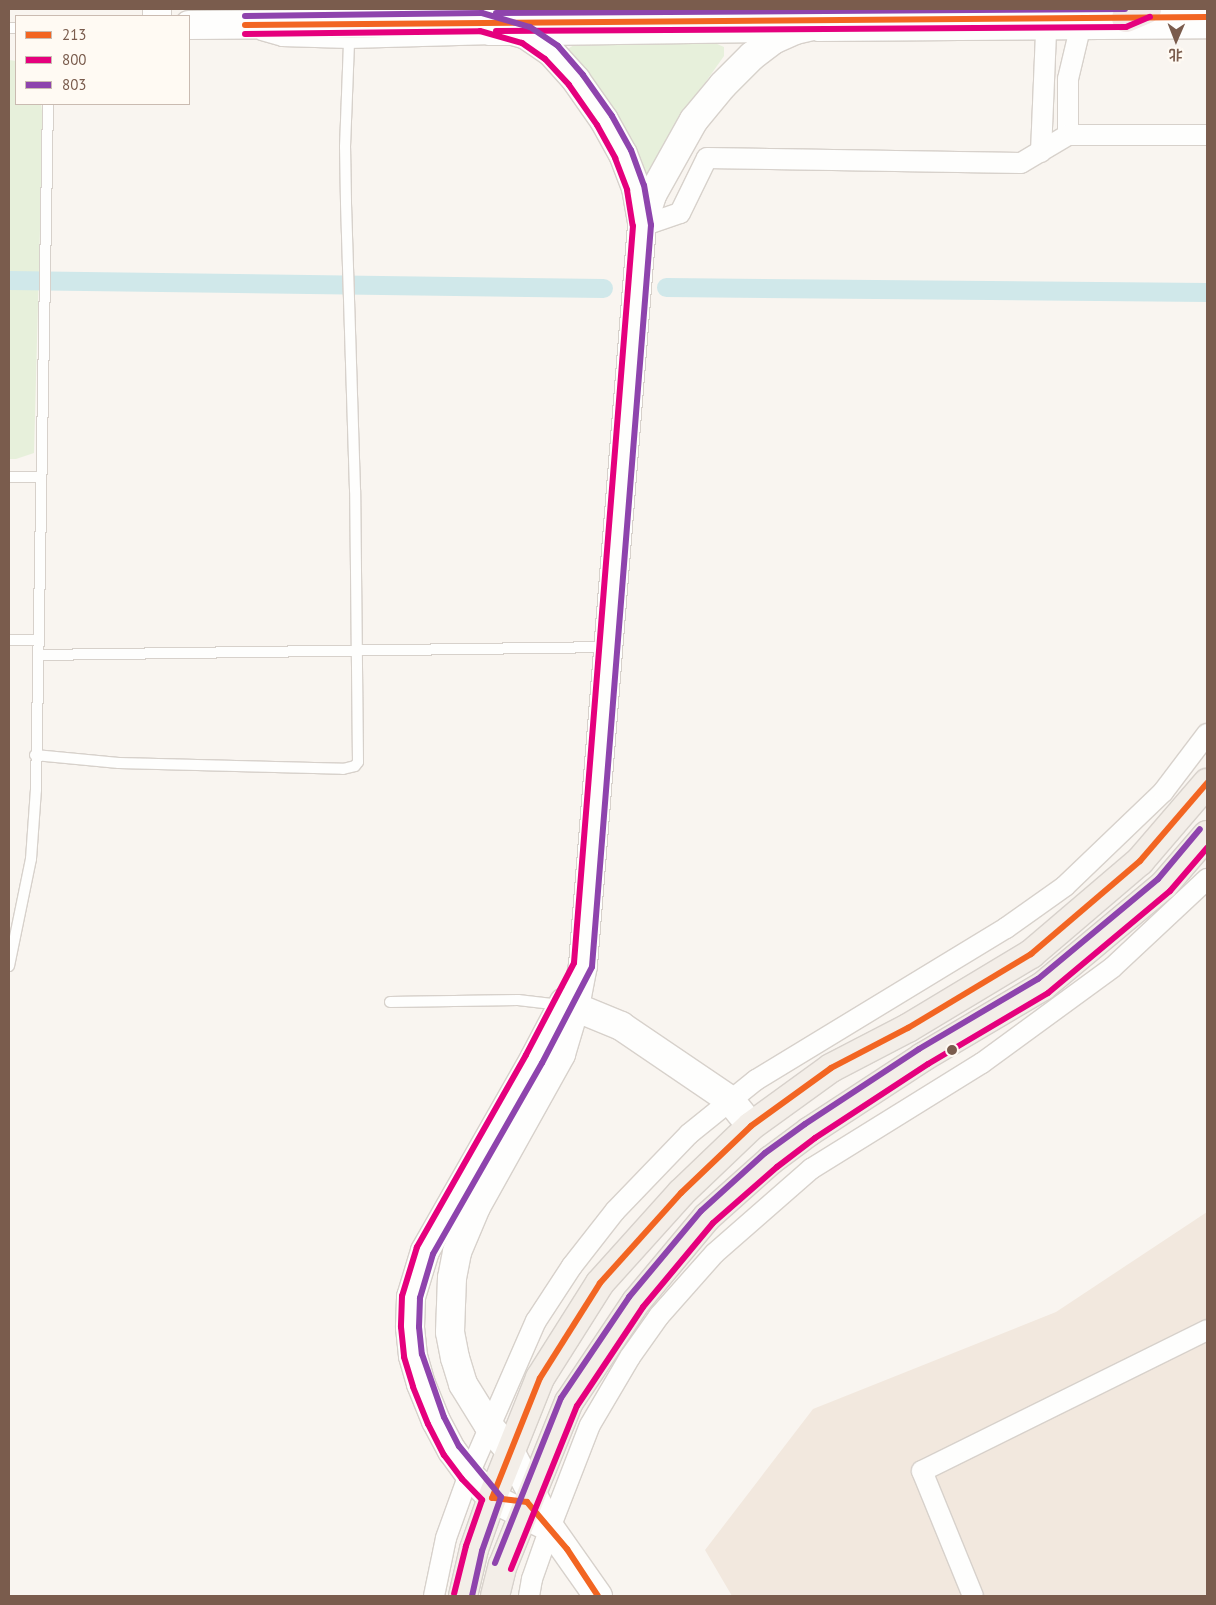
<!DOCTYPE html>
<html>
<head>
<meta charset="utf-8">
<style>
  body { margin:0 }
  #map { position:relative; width:1216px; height:1605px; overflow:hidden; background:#f9f5f0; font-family:"PT Sans","Noto Sans SC",sans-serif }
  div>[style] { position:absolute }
  .residential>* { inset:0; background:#f2e8de }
  .green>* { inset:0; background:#e7f0db }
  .canal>* { height:19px; margin:-9.5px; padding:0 9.5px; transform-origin:9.5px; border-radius:9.5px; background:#d0e8ea }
  .roads { filter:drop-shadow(1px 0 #d7d1cb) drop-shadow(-1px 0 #d7d1cb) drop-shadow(0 1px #d7d1cb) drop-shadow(0 -1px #d7d1cb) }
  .lane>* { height:10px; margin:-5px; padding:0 5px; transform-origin:5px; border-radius:5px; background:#fefefd }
  .street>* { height:20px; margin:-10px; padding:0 10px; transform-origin:10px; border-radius:10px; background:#fefefd }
  .secondary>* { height:28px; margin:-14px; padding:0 14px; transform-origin:14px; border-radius:14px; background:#fefefd }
  .primary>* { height:28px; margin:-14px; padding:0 14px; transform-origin:14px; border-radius:14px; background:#f3eee8 }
  .highway>* { height:28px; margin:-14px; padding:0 14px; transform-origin:14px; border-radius:14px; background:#f2eae7 }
  .bus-1>* { height:6px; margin:-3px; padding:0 3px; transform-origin:3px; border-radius:3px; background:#f26522 }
  .bus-2>* { height:6px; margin:-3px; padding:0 3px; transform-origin:3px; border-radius:3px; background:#e5007d }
  .bus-3>* { height:6px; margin:-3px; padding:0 3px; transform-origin:3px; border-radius:3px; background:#8e44ad }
  .dots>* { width:14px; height:14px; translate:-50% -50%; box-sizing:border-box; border:2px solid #fffaf3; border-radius:50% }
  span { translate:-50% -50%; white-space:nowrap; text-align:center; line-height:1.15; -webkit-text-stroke:4px #fffaf3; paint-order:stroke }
  .frame { position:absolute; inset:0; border:10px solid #7a5c4d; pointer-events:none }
  .legend { position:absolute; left:15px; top:15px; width:175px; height:90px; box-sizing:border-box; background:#fffaf3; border:1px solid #cabbb1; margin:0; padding:6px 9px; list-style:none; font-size:15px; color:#7a5c4d }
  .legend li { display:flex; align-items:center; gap:10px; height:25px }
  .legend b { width:25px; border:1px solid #cabbb1 }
  .north { position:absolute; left:1151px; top:15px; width:50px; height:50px; -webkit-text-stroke:4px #fffaf3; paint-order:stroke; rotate:181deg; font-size:14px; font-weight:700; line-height:20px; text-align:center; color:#7a5c4d }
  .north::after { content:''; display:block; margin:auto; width:18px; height:22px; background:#7a5c4d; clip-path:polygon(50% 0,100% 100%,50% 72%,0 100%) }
</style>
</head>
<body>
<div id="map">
  <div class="residential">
    <i style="clip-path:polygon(1207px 1212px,1207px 1596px,732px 1596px,705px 1550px,813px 1409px,1056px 1312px)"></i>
  </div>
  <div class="green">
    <i style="clip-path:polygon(715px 43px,724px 47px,724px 56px,676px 124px,651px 172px,648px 173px,645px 173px,566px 50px,574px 45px)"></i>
    <i style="clip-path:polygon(9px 60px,16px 61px,16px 104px,41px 104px,43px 118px,34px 453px,16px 459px,9px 459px)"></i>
  </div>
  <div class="canal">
    <i style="left:9px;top:280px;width:594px;rotate:0.77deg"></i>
    <i style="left:666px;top:287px;width:541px;rotate:0.53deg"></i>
  </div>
  <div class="roads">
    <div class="lane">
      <i style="left:9px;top:28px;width:7px"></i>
      <i style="left:261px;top:35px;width:22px;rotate:16deg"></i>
      <i style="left:282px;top:41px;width:67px;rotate:1.7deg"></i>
      <i style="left:349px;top:43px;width:146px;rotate:-1.6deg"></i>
      <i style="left:817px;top:36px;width:390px;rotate:-0.4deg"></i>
      <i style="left:488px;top:40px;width:22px"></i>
      <i style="left:544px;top:40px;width:223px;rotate:-0.8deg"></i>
      <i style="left:9px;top:477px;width:32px"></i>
      <i style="left:9px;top:640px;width:29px"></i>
      <i style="left:38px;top:655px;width:570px;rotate:-0.8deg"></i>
      <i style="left:35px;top:755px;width:84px;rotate:5.4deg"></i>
      <i style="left:119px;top:763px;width:224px;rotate:1.5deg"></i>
      <i style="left:343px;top:769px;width:12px;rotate:-14deg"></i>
      <i style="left:355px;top:766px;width:5px;rotate:-53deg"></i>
      <i style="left:358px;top:762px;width:272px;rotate:-90.6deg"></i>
      <i style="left:355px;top:490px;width:288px;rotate:-91.8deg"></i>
      <i style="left:346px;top:202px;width:55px;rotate:-91deg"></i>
      <i style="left:345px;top:147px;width:104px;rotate:-87.8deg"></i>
      <i style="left:9px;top:966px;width:109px;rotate:-78.4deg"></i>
      <i style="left:31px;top:859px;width:69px;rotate:-85.9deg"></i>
      <i style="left:36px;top:790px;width:686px;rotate:-89deg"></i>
      <i style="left:390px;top:1002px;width:128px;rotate:-0.9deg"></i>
      <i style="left:518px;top:1000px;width:43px;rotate:6.6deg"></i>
    </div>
    <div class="street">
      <i style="left:1068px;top:135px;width:56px;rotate:-90deg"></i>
      <i style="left:1068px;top:79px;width:47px;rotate:-76.6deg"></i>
      <i style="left:1041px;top:152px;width:118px;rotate:-87.6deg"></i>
      <i style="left:642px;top:226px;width:40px;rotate:-18.9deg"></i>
      <i style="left:680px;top:213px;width:61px;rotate:-63.9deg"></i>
      <i style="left:707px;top:158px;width:314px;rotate:0.9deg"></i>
      <i style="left:1021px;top:163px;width:55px;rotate:-30.8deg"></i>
      <i style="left:1068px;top:135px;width:139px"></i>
      <i style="left:434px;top:1596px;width:59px;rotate:-78.3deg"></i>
      <i style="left:446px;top:1538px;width:68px;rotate:-70.2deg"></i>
      <i style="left:469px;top:1474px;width:167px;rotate:-66.4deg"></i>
      <i style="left:536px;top:1321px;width:66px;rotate:-56.8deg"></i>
      <i style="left:572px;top:1266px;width:70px;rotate:-52deg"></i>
      <i style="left:615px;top:1211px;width:107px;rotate:-46.1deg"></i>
      <i style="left:689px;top:1134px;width:86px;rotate:-38.9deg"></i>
      <i style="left:756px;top:1080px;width:293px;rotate:-31.3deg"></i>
      <i style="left:1006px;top:928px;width:72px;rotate:-35.4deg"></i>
      <i style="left:1065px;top:886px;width:136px;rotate:-43.8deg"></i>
      <i style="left:1163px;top:792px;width:73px;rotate:-52.8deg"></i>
      <i style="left:529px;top:1596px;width:17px;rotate:-80deg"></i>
      <i style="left:532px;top:1579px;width:54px;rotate:-70.6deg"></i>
      <i style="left:550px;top:1528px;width:110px;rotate:-68.8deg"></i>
      <i style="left:590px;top:1425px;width:79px;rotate:-59.5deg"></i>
      <i style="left:630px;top:1357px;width:50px;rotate:-54.7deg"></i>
      <i style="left:659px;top:1316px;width:84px;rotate:-48.4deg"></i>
      <i style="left:715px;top:1253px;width:128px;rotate:-41.2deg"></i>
      <i style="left:811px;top:1169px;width:201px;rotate:-31.8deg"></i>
      <i style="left:982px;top:1063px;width:162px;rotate:-36.2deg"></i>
      <i style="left:1113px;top:967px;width:129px;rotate:-43.1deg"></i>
      <i style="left:973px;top:1596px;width:135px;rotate:-112.2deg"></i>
      <i style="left:922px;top:1471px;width:318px;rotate:-26.3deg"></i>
    </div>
    <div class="secondary">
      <i style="left:157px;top:9px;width:7px;rotate:90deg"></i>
      <i style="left:189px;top:25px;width:1018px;rotate:-0.45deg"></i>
      <i style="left:502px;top:28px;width:25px;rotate:16deg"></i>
      <i style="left:526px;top:35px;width:30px;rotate:34deg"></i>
      <i style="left:551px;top:52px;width:38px;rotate:48deg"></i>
      <i style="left:576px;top:80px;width:49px;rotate:55deg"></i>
      <i style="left:604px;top:120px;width:39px;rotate:61deg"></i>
      <i style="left:623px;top:154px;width:36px;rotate:69deg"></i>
      <i style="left:636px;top:188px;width:35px;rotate:80deg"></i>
      <i style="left:575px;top:1007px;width:50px;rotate:22.4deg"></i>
      <i style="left:621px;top:1026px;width:132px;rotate:34.2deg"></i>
      <i style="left:730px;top:1100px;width:33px;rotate:51deg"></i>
      <i style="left:545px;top:1525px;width:59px;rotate:-153deg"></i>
      <i style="left:492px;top:1498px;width:33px;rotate:-134deg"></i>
      <i style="left:469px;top:1474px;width:29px;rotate:-126deg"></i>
      <i style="left:452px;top:1451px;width:34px;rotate:-118deg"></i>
      <i style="left:436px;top:1421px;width:40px;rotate:-112deg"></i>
      <i style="left:421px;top:1384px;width:29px;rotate:-106deg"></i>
      <i style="left:413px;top:1356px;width:29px;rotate:-96deg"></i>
      <i style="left:410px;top:1327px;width:30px;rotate:-88deg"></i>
      <i style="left:411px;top:1297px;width:48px;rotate:-73.1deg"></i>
      <i style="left:425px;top:1251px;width:221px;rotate:-60.4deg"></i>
      <i style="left:534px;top:1059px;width:64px;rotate:-62.2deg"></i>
      <i style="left:598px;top:1596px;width:83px;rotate:-125.2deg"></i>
      <i style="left:550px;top:1528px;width:87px;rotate:-117.5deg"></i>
      <i style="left:510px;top:1451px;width:33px;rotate:-130deg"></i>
      <i style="left:489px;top:1426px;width:49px;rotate:-121.8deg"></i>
      <i style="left:463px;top:1384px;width:27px;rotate:-107deg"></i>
      <i style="left:455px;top:1358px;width:26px;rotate:-101deg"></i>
      <i style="left:450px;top:1332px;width:54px;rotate:-87.9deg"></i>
      <i style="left:452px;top:1278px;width:26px;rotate:-79deg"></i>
      <i style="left:457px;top:1252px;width:49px;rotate:-67.1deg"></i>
      <i style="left:476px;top:1207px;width:175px;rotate:-60.9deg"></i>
      <i style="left:561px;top:1054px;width:49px;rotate:-73.4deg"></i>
      <i style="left:575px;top:1007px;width:43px;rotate:-79.2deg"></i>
      <i style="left:583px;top:965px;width:741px;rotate:-85.44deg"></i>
      <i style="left:642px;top:226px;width:33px;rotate:-72deg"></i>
      <i style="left:652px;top:195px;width:86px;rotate:-60.8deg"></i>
      <i style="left:694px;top:120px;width:45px;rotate:-50.4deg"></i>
      <i style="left:723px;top:85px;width:41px;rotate:-45deg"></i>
      <i style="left:752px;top:56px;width:26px;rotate:-37deg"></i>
      <i style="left:773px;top:40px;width:24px;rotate:-24deg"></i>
      <i style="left:795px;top:30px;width:49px;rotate:-12.9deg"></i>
    </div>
    <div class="primary">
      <i style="left:463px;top:1596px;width:48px;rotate:-76.8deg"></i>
      <i style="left:474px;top:1549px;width:54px;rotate:-70.6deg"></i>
      <i style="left:492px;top:1498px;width:129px;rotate:-68.2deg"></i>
      <i style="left:540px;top:1378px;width:112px;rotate:-57.7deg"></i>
      <i style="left:600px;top:1283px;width:121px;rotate:-48deg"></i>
      <i style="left:681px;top:1193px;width:97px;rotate:-43.7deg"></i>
      <i style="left:751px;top:1126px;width:99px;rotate:-35.9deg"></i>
      <i style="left:831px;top:1068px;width:87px;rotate:-27.5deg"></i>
      <i style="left:908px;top:1028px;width:144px;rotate:-31deg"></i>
      <i style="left:1031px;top:954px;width:143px;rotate:-40.5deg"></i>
      <i style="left:1140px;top:861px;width:103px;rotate:-49.3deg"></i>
      <i style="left:495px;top:1596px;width:32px;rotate:-76deg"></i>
      <i style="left:503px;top:1565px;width:176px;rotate:-68deg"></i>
      <i style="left:569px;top:1402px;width:120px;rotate:-56.2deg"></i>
      <i style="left:636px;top:1302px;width:111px;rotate:-50.1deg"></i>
      <i style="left:707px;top:1217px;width:86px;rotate:-41.7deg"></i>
      <i style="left:771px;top:1160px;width:49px;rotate:-36.6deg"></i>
      <i style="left:810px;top:1131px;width:135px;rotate:-33.2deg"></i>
      <i style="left:923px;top:1057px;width:139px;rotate:-30.6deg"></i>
      <i style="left:1043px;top:986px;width:158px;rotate:-39.9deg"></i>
      <i style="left:1164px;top:885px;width:66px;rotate:-49.3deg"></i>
    </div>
    <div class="highway">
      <i style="left:1126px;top:18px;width:23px;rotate:-23deg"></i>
    </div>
  </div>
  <div class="bus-1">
    <i style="left:245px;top:25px;width:962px;rotate:-0.48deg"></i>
    <i style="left:527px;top:1502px;width:35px;rotate:-173deg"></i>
    <i style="left:492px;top:1498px;width:129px;rotate:-68.2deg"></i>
    <i style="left:540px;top:1378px;width:112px;rotate:-57.7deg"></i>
    <i style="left:600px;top:1283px;width:121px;rotate:-48deg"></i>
    <i style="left:681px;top:1193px;width:97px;rotate:-43.7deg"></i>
    <i style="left:751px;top:1126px;width:99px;rotate:-35.9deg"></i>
    <i style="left:831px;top:1068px;width:87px;rotate:-27.5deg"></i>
    <i style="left:908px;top:1028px;width:144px;rotate:-31deg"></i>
    <i style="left:1031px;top:954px;width:143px;rotate:-40.5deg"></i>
    <i style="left:1140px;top:861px;width:103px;rotate:-49.3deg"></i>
    <i style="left:527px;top:1502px;width:62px;rotate:49.6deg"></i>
    <i style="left:567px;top:1549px;width:56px;rotate:56.6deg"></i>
  </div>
  <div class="bus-2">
    <i style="left:496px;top:31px;width:630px;rotate:-0.36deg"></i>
    <i style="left:1126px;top:27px;width:26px;rotate:-23deg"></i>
    <i style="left:245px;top:34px;width:235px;rotate:-0.7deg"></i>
    <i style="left:480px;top:31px;width:44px;rotate:15.9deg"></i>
    <i style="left:522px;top:43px;width:28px;rotate:35deg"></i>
    <i style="left:545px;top:59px;width:35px;rotate:47deg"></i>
    <i style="left:569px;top:85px;width:49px;rotate:55deg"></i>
    <i style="left:597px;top:125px;width:38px;rotate:61deg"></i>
    <i style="left:615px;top:158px;width:34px;rotate:69deg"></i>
    <i style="left:627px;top:190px;width:36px;rotate:81deg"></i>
    <i style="left:633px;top:226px;width:739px;rotate:94.58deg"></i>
    <i style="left:574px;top:963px;width:104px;rotate:117.6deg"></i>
    <i style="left:526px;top:1055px;width:221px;rotate:119.6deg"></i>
    <i style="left:417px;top:1247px;width:51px;rotate:107deg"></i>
    <i style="left:402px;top:1296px;width:31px;rotate:92deg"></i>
    <i style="left:401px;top:1327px;width:30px;rotate:84deg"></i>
    <i style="left:404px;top:1357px;width:31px;rotate:73deg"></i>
    <i style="left:413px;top:1387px;width:40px;rotate:68deg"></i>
    <i style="left:428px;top:1424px;width:35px;rotate:63deg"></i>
    <i style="left:444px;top:1455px;width:30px;rotate:53deg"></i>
    <i style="left:462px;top:1479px;width:29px;rotate:46deg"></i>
    <i style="left:482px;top:1500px;width:49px;rotate:109.2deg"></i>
    <i style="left:466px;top:1546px;width:49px;rotate:104deg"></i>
    <i style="left:511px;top:1569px;width:176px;rotate:-68deg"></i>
    <i style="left:577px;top:1406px;width:119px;rotate:-56.3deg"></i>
    <i style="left:643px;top:1307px;width:109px;rotate:-50.2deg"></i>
    <i style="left:713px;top:1223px;width:85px;rotate:-41.2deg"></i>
    <i style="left:777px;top:1167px;width:48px;rotate:-37.3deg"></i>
    <i style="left:815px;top:1138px;width:135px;rotate:-33.2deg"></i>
    <i style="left:928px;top:1064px;width:139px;rotate:-30.6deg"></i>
    <i style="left:1048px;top:993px;width:159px;rotate:-39.9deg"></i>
    <i style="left:1170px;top:891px;width:57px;rotate:-49.3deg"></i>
  </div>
  <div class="bus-3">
    <i style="left:496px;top:13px;width:629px;rotate:-0.36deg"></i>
    <i style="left:245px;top:16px;width:237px;rotate:-0.7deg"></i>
    <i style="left:482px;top:13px;width:50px;rotate:16.3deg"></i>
    <i style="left:530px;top:27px;width:34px;rotate:34deg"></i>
    <i style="left:558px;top:46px;width:38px;rotate:49deg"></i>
    <i style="left:583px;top:75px;width:50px;rotate:54.7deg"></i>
    <i style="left:612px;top:116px;width:39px;rotate:61deg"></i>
    <i style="left:631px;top:150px;width:37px;rotate:70deg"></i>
    <i style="left:644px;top:185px;width:41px;rotate:80.1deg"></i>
    <i style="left:651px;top:225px;width:744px;rotate:94.55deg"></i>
    <i style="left:592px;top:967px;width:108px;rotate:117.5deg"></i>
    <i style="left:542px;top:1063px;width:220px;rotate:119.7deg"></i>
    <i style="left:433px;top:1254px;width:46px;rotate:106.5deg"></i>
    <i style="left:420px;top:1298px;width:29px;rotate:92deg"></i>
    <i style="left:419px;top:1327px;width:27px;rotate:84deg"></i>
    <i style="left:422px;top:1354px;width:67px;rotate:70.8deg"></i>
    <i style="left:444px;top:1417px;width:33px;rotate:63deg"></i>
    <i style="left:459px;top:1446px;width:66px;rotate:50.5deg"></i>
    <i style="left:501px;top:1497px;width:57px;rotate:109.4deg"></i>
    <i style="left:482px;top:1551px;width:46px;rotate:102.5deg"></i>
    <i style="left:495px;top:1563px;width:178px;rotate:-68.2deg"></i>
    <i style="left:561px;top:1398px;width:122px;rotate:-56deg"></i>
    <i style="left:629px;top:1297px;width:112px;rotate:-50.1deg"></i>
    <i style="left:701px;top:1211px;width:86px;rotate:-42.2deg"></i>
    <i style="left:765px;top:1153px;width:49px;rotate:-35.9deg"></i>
    <i style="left:805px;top:1124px;width:136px;rotate:-33.3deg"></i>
    <i style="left:919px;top:1049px;width:138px;rotate:-30.5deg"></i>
    <i style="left:1038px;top:979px;width:156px;rotate:-39.8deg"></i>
    <i style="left:1158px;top:879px;width:65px;rotate:-50deg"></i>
  </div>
  <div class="dots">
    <i style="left:952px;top:1050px;background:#7a5c4d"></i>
  </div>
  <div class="frame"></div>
  <ul class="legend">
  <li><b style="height:6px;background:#f26522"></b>213</li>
  <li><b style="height:6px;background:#e5007d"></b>800</li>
  <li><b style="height:6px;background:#8e44ad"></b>803</li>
  </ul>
  <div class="north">北</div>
</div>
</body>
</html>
